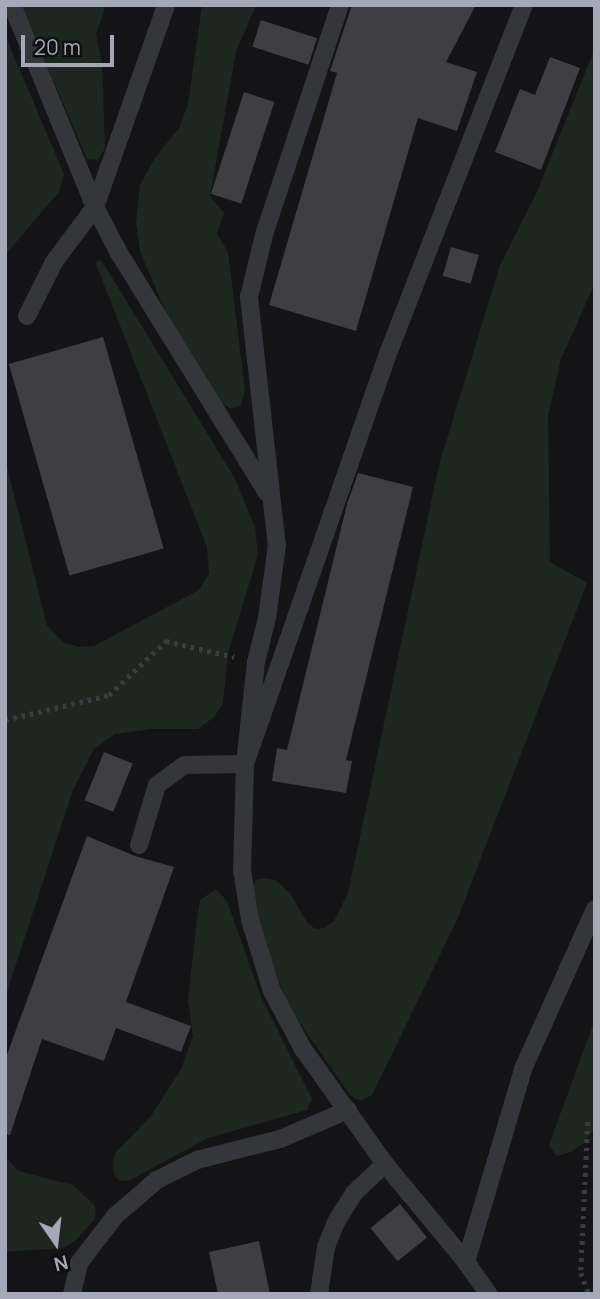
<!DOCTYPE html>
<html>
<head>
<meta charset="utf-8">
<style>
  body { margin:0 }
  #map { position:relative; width:600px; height:1299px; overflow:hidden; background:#141416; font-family:Manrope,sans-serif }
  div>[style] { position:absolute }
  .green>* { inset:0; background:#1e2620 }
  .building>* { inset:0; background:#3e3e43; transform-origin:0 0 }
  .path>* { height:4.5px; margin-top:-2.25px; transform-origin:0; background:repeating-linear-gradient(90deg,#3b3c42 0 3.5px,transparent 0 8.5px) }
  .lane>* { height:18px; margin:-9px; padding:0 9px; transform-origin:9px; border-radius:9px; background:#35363b }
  span { translate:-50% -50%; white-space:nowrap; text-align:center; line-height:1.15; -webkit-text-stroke:5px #0f0f11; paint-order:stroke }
  .frame { position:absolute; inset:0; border:7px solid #a5a9b7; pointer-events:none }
  .north { position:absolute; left:21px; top:1208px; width:70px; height:70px; -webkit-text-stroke:5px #0f0f11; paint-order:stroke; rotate:166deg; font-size:19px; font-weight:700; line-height:28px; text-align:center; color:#a5a9b7 }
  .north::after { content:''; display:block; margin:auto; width:24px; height:32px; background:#a5a9b7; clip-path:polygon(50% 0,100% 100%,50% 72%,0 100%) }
  .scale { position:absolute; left:21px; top:35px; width:93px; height:32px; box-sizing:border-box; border:4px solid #a5a9b7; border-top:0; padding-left:9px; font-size:21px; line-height:24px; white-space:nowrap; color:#a5a9b7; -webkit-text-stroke:5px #0f0f11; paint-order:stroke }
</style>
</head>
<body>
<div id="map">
  <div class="green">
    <i style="clip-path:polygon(21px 5px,106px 5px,96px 34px,102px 63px,105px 148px,98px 160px,87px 159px)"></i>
    <i style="clip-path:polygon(202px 5px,256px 5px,236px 52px,210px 196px,224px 213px,217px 234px,228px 252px,245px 391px,240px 406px,231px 409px,215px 400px,172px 327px,140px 251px,136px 223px,140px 185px,155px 158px,179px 128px,188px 104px)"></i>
    <i style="clip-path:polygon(5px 35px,64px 174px,59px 192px,5px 255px)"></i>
    <i style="clip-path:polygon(595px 48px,595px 283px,561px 359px,548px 416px,550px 562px,587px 583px,457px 920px,372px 1095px,360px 1101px,350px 1095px,288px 1006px,263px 939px,253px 889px,256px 880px,265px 878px,275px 880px,290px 893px,308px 924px,316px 929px,325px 928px,334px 921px,348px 893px,439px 465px,500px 265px,537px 192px)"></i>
    <i style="clip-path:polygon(97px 260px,102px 261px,234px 477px,255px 527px,258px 555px,228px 653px,223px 704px,214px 717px,198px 729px,152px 729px,115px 734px,94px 749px,73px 790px,5px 998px,5px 459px,47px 625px,63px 642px,78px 647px,94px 646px,199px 590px,209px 573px,207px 547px,96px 264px)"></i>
    <i style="clip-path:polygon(216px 889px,227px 901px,261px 997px,312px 1099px,307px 1110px,208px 1138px,130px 1180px,120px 1181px,115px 1176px,113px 1166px,115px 1153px,151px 1116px,181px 1069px,193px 1036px,188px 1000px,197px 919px,200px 900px)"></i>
    <i style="clip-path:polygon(595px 1019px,595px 1126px,585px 1142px,571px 1152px,557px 1156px,549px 1145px)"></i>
    <i style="clip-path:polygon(5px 1156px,18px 1171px,73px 1185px,95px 1206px,95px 1219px,75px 1241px,63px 1248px,5px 1252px)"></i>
  </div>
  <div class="building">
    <i style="clip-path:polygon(352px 5px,476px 5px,446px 62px,477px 72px,457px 131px,418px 118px,356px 331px,269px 305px,337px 73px,330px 71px)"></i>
    <i style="left:261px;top:20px;width:59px;height:28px;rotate:18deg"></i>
    <i style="clip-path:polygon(550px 57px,580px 68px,541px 170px,495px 152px,520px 89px,535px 95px)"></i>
    <i style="left:244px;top:92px;width:32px;height:107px;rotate:18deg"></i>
    <i style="left:451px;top:247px;width:29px;height:30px;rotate:16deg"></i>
    <i style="left:103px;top:337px;width:220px;height:98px;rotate:74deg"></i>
    <i style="clip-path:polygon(358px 473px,413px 487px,346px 760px,352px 761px,346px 793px,272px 781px,277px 748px,287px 750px,347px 504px)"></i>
    <i style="left:104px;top:752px;width:31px;height:52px;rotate:22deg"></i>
    <i style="clip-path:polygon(87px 836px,135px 856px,174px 867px,126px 1002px,191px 1026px,181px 1052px,116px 1028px,104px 1061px,42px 1039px,10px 1135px,5px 1134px,5px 1060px)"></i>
    <i style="left:400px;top:1204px;width:43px;height:38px;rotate:51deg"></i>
    <i style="clip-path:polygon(259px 1241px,270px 1294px,218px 1294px,209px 1252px)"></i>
  </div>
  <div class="path">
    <i style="left:5px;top:720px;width:107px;rotate:-13.5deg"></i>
    <i style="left:109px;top:695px;width:79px;rotate:-43.5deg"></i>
    <i style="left:166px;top:641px;width:70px;rotate:13.2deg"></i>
    <i style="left:588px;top:1122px;width:151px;rotate:92.7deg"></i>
    <i style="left:581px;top:1273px;width:22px;rotate:69deg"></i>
  </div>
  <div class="lane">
    <i style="left:12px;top:5px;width:218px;rotate:67.7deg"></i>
    <i style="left:95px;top:207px;width:52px;rotate:62.4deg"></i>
    <i style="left:119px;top:253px;width:282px;rotate:58.3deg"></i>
    <i style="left:340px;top:5px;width:242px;rotate:108.3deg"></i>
    <i style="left:264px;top:235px;width:64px;rotate:103.6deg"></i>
    <i style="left:249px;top:297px;width:250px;rotate:83.6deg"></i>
    <i style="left:277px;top:545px;width:74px;rotate:97.8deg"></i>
    <i style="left:267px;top:618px;width:45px;rotate:104deg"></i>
    <i style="left:256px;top:662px;width:103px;rotate:96.2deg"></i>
    <i style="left:245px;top:764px;width:106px;rotate:91.6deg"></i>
    <i style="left:242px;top:870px;width:51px;rotate:80.9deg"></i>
    <i style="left:250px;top:920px;width:74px;rotate:72.8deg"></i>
    <i style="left:272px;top:991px;width:66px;rotate:61.9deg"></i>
    <i style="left:303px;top:1049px;width:141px;rotate:54.5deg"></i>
    <i style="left:385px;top:1164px;width:127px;rotate:50.4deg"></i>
    <i style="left:466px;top:1262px;width:39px;rotate:55deg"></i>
    <i style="left:27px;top:316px;width:60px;rotate:-63.4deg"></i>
    <i style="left:54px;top:262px;width:69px;rotate:-53.3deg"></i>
    <i style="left:95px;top:207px;width:214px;rotate:-70.6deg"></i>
    <i style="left:139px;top:845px;width:63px;rotate:-73.3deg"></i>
    <i style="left:157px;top:785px;width:34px;rotate:-36deg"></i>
    <i style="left:185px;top:765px;width:60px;rotate:-1deg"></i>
    <i style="left:245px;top:764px;width:432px;rotate:-70.8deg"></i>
    <i style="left:387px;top:356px;width:377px;rotate:-68.7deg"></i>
    <i style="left:466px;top:1262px;width:201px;rotate:-73.5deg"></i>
    <i style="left:523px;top:1069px;width:175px;rotate:-65.8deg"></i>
    <i style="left:72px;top:1294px;width:32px;rotate:-77deg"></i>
    <i style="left:79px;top:1263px;width:59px;rotate:-52.5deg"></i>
    <i style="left:115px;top:1216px;width:55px;rotate:-40.6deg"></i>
    <i style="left:157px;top:1180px;width:45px;rotate:-26.6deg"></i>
    <i style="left:197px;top:1160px;width:86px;rotate:-14.2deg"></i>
    <i style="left:280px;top:1139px;width:74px;rotate:-23.1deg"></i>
    <i style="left:319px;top:1294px;width:48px;rotate:-81.5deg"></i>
    <i style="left:326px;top:1247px;width:27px;rotate:-68deg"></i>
    <i style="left:336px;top:1222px;width:34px;rotate:-58deg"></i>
    <i style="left:354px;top:1193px;width:42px;rotate:-43.1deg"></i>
  </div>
  <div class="frame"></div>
  <div class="north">N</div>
  <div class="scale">20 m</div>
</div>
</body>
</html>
